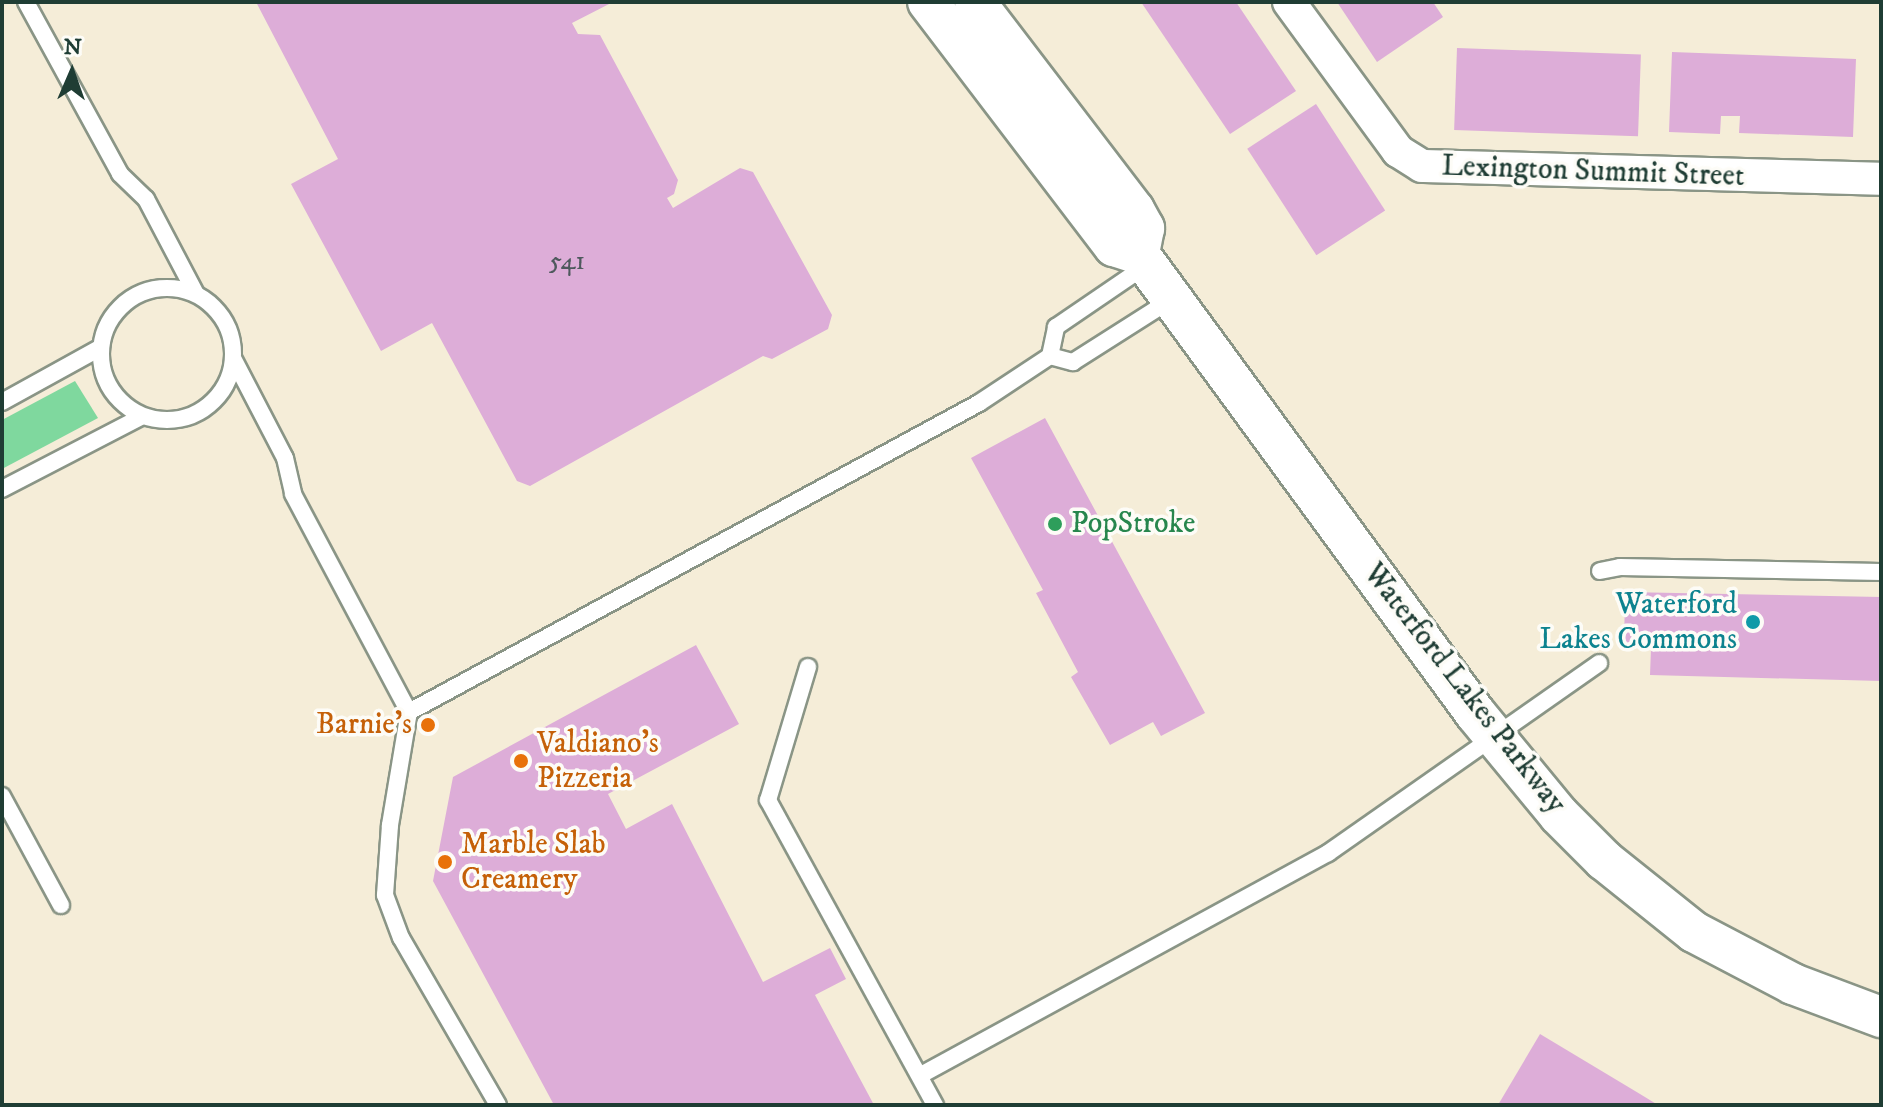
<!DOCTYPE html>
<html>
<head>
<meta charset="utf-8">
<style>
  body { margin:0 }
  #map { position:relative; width:1883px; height:1107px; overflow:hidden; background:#f5edd8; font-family:"IM FELL DW Pica",serif }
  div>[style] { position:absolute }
  .green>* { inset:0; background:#7fd89e }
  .building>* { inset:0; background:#ddadd8; transform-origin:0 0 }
  .roads { filter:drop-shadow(2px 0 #8a9586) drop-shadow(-2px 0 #8a9586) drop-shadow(0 2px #8a9586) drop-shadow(0 -2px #8a9586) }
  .service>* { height:16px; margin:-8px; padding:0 8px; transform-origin:8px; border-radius:8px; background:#fff }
  .service>.ring { margin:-8px; padding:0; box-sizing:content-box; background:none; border:16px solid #fff; border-radius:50% }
  .minor>* { height:32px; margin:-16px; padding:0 16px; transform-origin:16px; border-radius:16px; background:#fff }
  .tertiary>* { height:40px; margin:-20px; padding:0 20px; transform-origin:20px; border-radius:20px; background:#fff }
  .dots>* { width:22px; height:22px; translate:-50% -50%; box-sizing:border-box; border:4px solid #fdfcf7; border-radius:50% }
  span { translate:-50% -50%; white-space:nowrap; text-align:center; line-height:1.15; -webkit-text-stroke:7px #fdfcf7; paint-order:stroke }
  .number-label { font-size:26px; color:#4e595d }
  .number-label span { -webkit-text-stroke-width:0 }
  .street-label { font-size:30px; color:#1f3d34 }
  .leisure-label { font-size:30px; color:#27864d }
  .left { translate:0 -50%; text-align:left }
  .culture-label { font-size:30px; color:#0d838f }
  .right { translate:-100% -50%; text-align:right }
  .food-label { font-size:30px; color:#c56008 }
  .frame { position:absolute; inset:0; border:4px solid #1f3d34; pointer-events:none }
  .north { position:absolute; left:32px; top:32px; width:80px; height:80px; -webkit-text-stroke:6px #fdfcf7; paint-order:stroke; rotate:2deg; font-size:22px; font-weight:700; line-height:32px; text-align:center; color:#1f3d34 }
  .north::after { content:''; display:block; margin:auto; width:28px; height:36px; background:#1f3d34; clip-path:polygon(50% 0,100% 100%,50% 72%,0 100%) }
</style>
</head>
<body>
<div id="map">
  <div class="green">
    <i style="clip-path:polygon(75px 381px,98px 418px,2px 469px,2px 420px)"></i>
  </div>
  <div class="building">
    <i style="clip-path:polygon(256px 2px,613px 2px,572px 23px,578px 34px,600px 35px,678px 180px,674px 194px,667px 198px,673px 208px,740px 168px,753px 172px,832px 315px,828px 329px,772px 359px,763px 356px,530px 486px,517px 481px,432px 323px,381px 351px,291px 184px,338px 159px)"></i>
    <i style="clip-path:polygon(1141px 2px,1236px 2px,1296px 91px,1230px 134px)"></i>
    <i style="clip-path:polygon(1337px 2px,1433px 2px,1443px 17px,1377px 62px)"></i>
    <i style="left:1457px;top:48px;width:184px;height:82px;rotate:2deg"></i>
    <i style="clip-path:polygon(1672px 52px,1856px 59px,1853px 137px,1739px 133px,1740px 116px,1721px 116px,1720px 134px,1669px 132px)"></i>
    <i style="left:1316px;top:104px;width:127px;height:82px;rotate:57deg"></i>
    <i style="clip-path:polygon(1045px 418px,1205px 713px,1161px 736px,1153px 722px,1110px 745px,1071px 677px,1078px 672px,1036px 593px,1043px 590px,971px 458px)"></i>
    <i style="clip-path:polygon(1625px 592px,1881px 597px,1881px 681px,1650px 675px,1651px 648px,1624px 648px)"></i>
    <i style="clip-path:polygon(696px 645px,739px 724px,608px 794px,626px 829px,672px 804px,763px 982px,830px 948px,846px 979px,815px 995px,874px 1105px,554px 1105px,433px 881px,453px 777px)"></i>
    <i style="clip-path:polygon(1540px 1034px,1640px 1094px,1658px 1105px,1498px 1105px)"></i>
  </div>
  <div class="roads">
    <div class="service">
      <i style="left:26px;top:2px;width:196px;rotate:61.3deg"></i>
      <i style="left:120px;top:174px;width:36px;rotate:44deg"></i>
      <i style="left:146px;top:199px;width:107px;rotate:62.2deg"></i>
      <i class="ring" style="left:101px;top:288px;width:116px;height:116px"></i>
      <i style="left:1050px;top:356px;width:24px;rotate:15deg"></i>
      <i style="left:1073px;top:362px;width:117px;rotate:-32.5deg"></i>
      <i style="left:234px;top:360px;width:110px;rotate:62.5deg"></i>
      <i style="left:285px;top:458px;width:37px;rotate:77deg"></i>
      <i style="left:293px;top:494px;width:247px;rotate:62deg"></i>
      <i style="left:2px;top:402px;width:112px;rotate:-28.9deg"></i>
      <i style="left:2px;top:489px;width:157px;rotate:-27.4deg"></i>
      <i style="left:1600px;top:571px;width:20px;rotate:-11deg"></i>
      <i style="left:1620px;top:567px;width:261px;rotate:1.1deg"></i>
      <i style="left:808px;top:667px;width:139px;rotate:106.7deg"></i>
      <i style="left:768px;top:800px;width:348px;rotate:61.3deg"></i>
      <i style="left:2px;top:796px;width:124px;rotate:61.6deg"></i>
      <i style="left:921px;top:1075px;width:464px;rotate:-28.6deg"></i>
      <i style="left:1328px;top:853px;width:331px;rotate:-35deg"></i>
      <i style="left:498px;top:1105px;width:193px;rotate:-120.1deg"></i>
      <i style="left:401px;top:938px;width:46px;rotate:-110.4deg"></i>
      <i style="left:385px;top:895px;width:70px;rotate:-85.9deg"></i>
      <i style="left:390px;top:825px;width:115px;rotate:-80.5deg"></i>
      <i style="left:409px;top:712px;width:648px;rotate:-28.46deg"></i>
      <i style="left:979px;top:403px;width:85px;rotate:-33.5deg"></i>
      <i style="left:1050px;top:356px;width:30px;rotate:-78deg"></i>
      <i style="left:1056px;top:327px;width:110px;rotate:-34.3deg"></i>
    </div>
    <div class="minor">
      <i style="left:1289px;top:2px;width:185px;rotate:53.8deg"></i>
      <i style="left:1398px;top:151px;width:28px;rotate:32deg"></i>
      <i style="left:1422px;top:166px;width:459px;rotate:1.6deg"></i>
    </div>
    <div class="tertiary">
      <i style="left:928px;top:2px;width:307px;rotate:52.7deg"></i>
      <i style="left:1114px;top:246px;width:26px;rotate:18deg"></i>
      <i style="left:1139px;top:254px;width:569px;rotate:53.79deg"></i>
      <i style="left:1475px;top:713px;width:132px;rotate:50.5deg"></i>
      <i style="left:1559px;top:815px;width:64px;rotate:45deg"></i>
      <i style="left:1604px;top:860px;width:115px;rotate:38.7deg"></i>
      <i style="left:1694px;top:932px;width:112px;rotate:27.7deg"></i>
      <i style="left:1793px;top:984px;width:94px;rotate:20.6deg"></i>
      <i style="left:975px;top:2px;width:262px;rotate:52.6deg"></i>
      <i style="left:1134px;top:210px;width:21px;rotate:61deg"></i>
      <i style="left:1144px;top:228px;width:26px;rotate:101deg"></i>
    </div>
  </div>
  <div class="dots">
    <i style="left:1055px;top:524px;background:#2e9e5b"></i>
    <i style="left:1753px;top:622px;background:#0f9aa8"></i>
    <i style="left:428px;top:725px;background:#e8710a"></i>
    <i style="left:521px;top:761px;background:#e8710a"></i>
    <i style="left:445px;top:862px;background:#e8710a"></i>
  </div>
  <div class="number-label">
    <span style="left:567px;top:262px">541</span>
  </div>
  <div class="street-label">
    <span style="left:1593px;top:172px;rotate:2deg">Lexington Summit Street</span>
    <span style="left:1464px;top:689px;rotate:52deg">Waterford Lakes Parkway</span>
  </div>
  <div class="leisure-label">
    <span class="left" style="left:1071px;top:524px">PopStroke</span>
  </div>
  <div class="culture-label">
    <span class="right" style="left:1737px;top:622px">Waterford<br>Lakes Commons</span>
  </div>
  <div class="food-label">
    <span class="right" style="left:412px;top:725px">Barnie's</span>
    <span class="left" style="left:537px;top:761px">Valdiano's<br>Pizzeria</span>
    <span class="left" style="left:461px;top:862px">Marble Slab<br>Creamery</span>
  </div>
  <div class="frame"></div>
  <div class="north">N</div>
</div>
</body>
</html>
